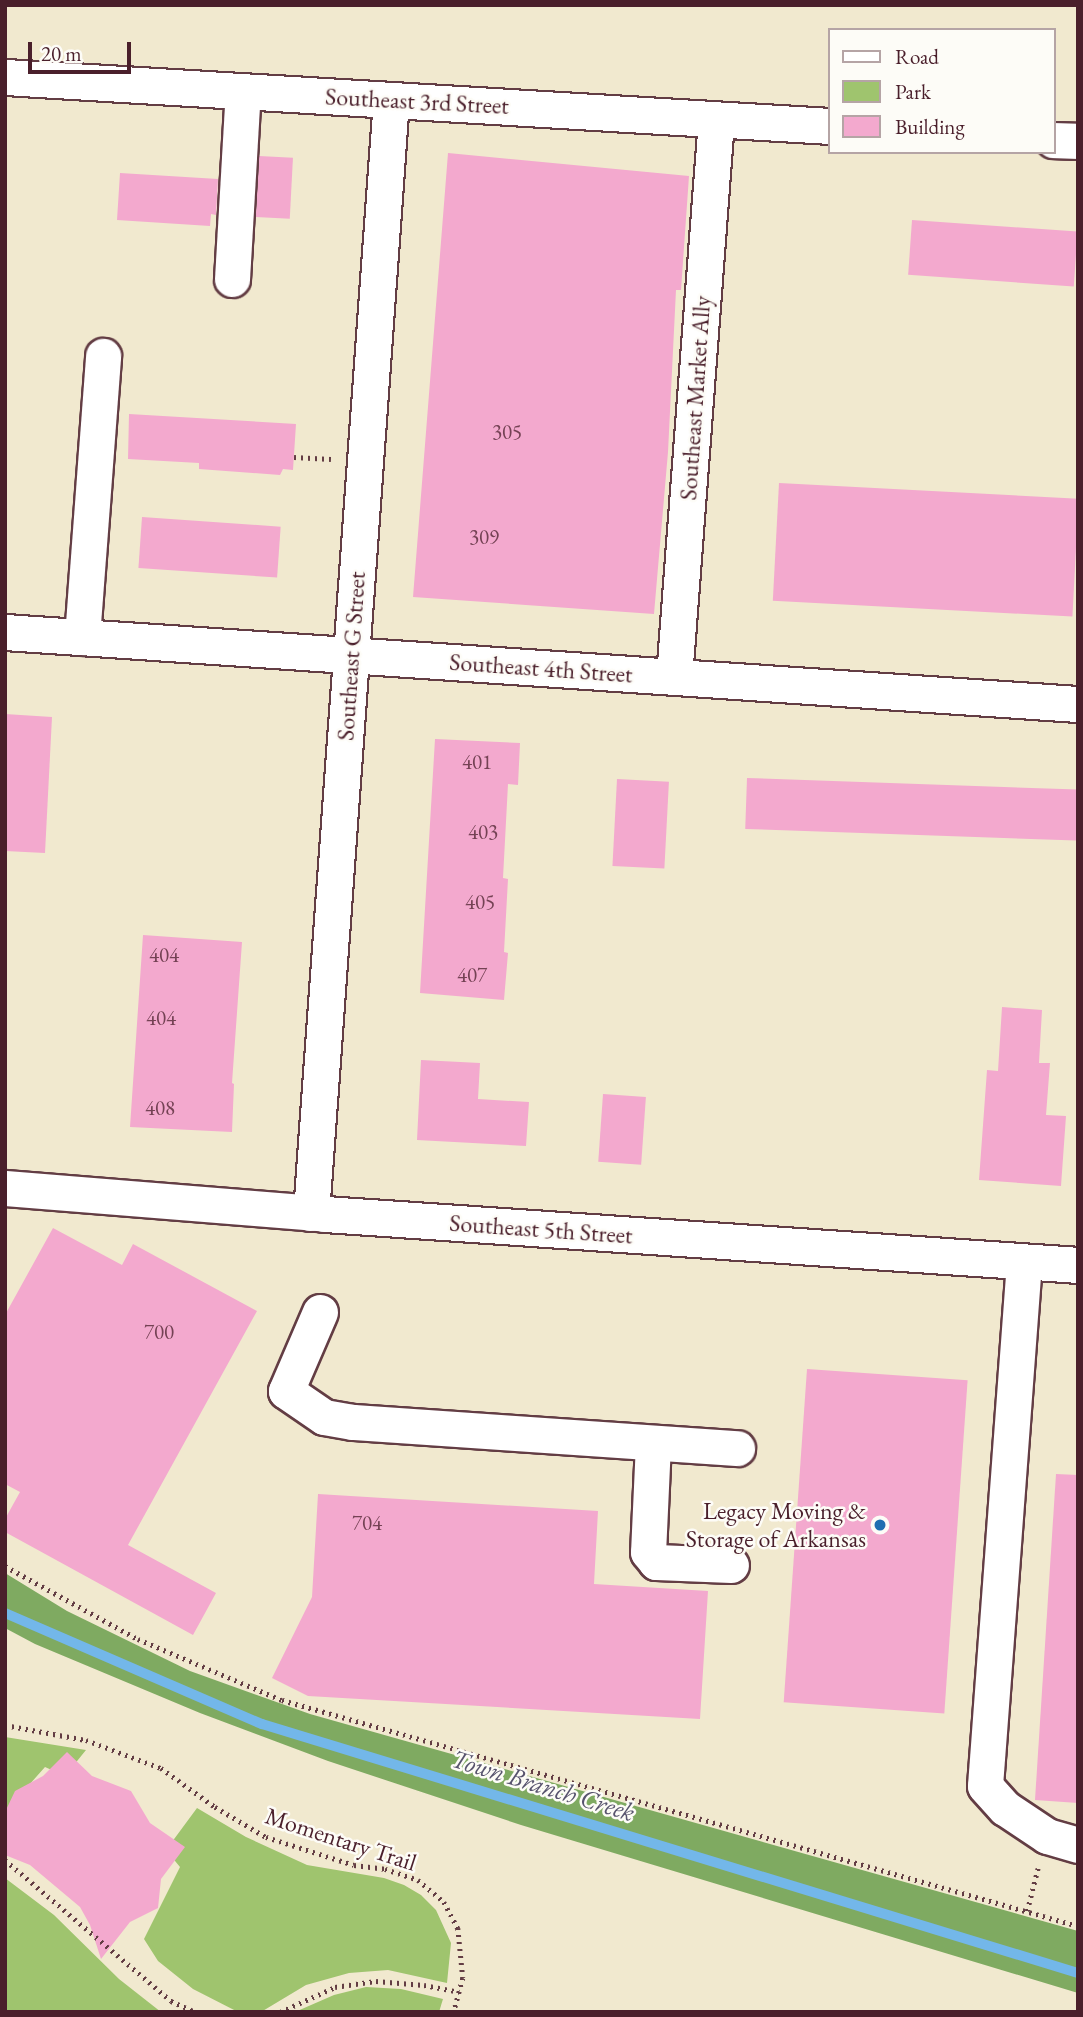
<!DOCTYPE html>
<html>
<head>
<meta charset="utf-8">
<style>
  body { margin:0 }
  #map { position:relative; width:1083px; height:2017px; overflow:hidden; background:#f1e9cf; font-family:"EB Garamond",serif }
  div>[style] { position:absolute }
  .green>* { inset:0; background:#9fc46e }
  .forest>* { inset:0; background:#7faa61 }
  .stream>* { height:10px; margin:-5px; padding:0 5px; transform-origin:5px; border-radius:5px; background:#73b7e9 }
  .building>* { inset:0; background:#f3a9ce; transform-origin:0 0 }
  .path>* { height:4.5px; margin-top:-2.25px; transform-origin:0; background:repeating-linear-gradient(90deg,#633d44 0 2px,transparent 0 7px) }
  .roads { filter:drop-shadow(2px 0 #633d44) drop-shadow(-2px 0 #633d44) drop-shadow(0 2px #633d44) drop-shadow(0 -2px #633d44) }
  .minor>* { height:35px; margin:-17.5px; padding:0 17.5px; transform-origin:17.5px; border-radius:17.5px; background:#fff }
  .dots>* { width:19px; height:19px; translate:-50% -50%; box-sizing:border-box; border:4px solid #fdfcf7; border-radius:50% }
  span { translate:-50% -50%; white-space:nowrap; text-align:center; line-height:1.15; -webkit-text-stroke:5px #fdfcf7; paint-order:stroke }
  .number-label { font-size:21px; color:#744254 }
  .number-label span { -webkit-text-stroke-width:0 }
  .street-label { font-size:24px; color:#4a1f2b }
  .poi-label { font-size:24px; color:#4a1f2b }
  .right { translate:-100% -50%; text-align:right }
  .water-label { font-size:26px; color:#58546e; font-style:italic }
  .frame { position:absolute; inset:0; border:7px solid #4a1f2b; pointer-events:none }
  .legend { position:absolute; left:828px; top:28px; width:228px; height:126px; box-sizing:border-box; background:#fdfcf7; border:2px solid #b5a4a5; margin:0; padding:9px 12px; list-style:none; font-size:21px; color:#4a1f2b }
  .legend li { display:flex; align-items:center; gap:14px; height:35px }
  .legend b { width:35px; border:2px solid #b5a4a5 }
  .scale { position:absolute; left:28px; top:42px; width:103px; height:32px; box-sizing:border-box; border:4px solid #4a1f2b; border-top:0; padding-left:9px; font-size:21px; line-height:24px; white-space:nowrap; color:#4a1f2b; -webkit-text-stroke:5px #fdfcf7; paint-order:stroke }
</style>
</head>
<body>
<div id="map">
  <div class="green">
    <i style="clip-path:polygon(5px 1737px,86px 1750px,65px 1776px,45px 1767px,5px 1812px)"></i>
    <i style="clip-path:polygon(197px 1808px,246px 1837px,307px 1865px,384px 1878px,404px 1885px,421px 1895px,436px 1910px,451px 1943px,447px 1983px,388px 1970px,349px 1973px,306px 1985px,261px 2012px,238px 2012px,193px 1989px,158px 1961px,144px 1939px,180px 1867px,166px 1850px)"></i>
    <i style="clip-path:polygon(5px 1878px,54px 1915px,119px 1979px,161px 2012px,5px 2012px)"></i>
    <i style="clip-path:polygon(366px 1987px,401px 1989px,443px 1999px,439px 2012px,295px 2012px,334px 1995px)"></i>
  </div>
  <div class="forest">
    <i style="clip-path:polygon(5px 1573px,67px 1611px,190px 1671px,310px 1714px,1078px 1931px,1078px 1993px,521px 1825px,328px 1761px,200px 1713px,35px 1644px,5px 1628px)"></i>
  </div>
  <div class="stream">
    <i style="left:5px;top:1613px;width:280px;rotate:23.4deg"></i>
    <i style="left:262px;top:1724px;width:853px;rotate:16.97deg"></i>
  </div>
  <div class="building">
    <i style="clip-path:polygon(448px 153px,689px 176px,681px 290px,676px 290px,668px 452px,654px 614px,413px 597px)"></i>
    <i style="left:259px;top:156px;width:34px;height:61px;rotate:3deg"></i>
    <i style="clip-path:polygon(120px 173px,218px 179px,216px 215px,211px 214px,210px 226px,117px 220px)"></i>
    <i style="left:912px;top:220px;width:166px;height:55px;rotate:4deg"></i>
    <i style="clip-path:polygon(129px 414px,296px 424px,293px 470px,283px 469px,280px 475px,199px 469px,199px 463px,128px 459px)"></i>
    <i style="left:779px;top:483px;width:300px;height:118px;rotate:3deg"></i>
    <i style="left:142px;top:517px;width:139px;height:51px;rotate:4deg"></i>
    <i style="clip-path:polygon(5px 714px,52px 717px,45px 853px,5px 851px)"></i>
    <i style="clip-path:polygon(435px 739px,520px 743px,518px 785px,508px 784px,503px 878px,508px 879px,504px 952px,508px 953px,504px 1000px,420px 993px)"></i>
    <i style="left:747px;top:778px;width:331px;height:51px;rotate:2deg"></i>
    <i style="left:617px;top:779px;width:52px;height:87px;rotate:3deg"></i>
    <i style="clip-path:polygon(143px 935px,242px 942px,232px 1083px,234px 1084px,232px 1132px,130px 1127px)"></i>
    <i style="clip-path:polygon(1002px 1007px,1042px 1010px,1039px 1063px,1050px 1063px,1046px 1115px,1066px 1116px,1061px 1186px,979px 1180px,987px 1070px,998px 1071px)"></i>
    <i style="clip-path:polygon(421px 1060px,480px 1063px,478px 1099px,529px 1102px,526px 1146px,417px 1140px)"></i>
    <i style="left:603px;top:1094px;width:43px;height:68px;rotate:4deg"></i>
    <i style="clip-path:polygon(53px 1228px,122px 1265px,133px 1244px,257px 1311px,128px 1545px,216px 1593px,193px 1635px,5px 1532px,5px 1519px,20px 1492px,5px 1484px,5px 1315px)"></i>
    <i style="left:807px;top:1369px;width:161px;height:334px;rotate:4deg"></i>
    <i style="clip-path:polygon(1056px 1474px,1078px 1475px,1078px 1803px,1035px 1800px)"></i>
    <i style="clip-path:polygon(318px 1494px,598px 1511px,594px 1584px,708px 1591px,700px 1719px,308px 1696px,272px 1678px,312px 1597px)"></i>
    <i style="clip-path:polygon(67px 1752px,92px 1776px,131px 1791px,150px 1823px,185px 1847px,161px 1879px,158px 1908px,130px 1922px,101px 1959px,90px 1925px,80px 1907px,30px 1865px,5px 1855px,5px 1812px,15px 1791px,43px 1776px)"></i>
  </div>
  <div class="path">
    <i style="left:294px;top:457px;width:37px;rotate:3deg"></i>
    <i style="left:5px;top:1566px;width:152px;rotate:28.8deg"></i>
    <i style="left:138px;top:1639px;width:156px;rotate:23deg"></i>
    <i style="left:282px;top:1700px;width:827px;rotate:15.85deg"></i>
    <i style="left:5px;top:1725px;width:82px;rotate:10.5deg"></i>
    <i style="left:86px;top:1740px;width:80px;rotate:20.5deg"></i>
    <i style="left:161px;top:1768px;width:67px;rotate:35.8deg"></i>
    <i style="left:215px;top:1807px;width:59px;rotate:30.5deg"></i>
    <i style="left:266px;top:1837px;width:92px;rotate:17.7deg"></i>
    <i style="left:354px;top:1865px;width:31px;rotate:7deg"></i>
    <i style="left:385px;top:1869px;width:35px;rotate:18deg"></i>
    <i style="left:418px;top:1880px;width:34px;rotate:40deg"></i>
    <i style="left:444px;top:1902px;width:30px;rotate:62deg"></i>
    <i style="left:458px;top:1928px;width:50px;rotate:84.3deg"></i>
    <i style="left:463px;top:1978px;width:35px;rotate:105deg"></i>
    <i style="left:5px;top:1860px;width:218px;rotate:40.3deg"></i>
    <i style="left:171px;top:2001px;width:27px;rotate:24deg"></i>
    <i style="left:1027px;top:1911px;width:44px;rotate:-75.7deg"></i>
    <i style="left:280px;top:2012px;width:60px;rotate:-24.4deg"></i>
    <i style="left:335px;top:1987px;width:41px;rotate:-8.3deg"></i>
    <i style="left:376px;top:1981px;width:48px;rotate:4.8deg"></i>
    <i style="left:424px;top:1985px;width:36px;rotate:11deg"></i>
  </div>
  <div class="roads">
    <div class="minor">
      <i style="left:5px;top:77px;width:825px;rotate:3.4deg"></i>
      <i style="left:1053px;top:140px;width:25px;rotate:2deg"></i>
      <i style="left:232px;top:279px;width:188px;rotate:-86.7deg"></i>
      <i style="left:5px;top:632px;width:1075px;rotate:3.84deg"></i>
      <i style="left:82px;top:637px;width:282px;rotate:-85.7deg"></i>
      <i style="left:674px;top:677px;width:559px;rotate:-85.69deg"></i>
      <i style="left:5px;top:1188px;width:321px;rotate:4.6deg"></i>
      <i style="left:325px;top:1214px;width:755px;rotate:3.87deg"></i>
      <i style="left:311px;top:1213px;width:1116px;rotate:-85.89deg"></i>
      <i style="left:1024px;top:1262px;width:525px;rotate:94.26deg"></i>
      <i style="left:985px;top:1786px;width:30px;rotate:48deg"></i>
      <i style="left:1005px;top:1808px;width:50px;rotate:33.7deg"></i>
      <i style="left:1047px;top:1836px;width:32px;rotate:16deg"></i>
      <i style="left:320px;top:1312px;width:86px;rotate:113.3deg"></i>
      <i style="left:286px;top:1391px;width:46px;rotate:34.4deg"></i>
      <i style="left:324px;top:1417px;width:29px;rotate:10deg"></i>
      <i style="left:353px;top:1422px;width:385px;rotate:3.9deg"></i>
      <i style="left:653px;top:1443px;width:109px;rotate:92.6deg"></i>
      <i style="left:648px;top:1552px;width:13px;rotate:51deg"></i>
      <i style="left:656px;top:1562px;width:75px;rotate:2.3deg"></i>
    </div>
  </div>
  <div class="dots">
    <i style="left:880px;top:1525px;background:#1f6fb2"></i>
  </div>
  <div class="number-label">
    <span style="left:507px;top:432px">305</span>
    <span style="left:484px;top:537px">309</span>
    <span style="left:477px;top:762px">401</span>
    <span style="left:483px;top:832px">403</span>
    <span style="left:480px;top:902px">405</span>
    <span style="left:164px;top:955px">404</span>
    <span style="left:472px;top:975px">407</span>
    <span style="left:161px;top:1018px">404</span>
    <span style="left:160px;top:1108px">408</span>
    <span style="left:159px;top:1332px">700</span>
    <span style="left:367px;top:1523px">704</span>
  </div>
  <div class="street-label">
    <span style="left:417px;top:101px;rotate:3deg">Southeast 3rd Street</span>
    <span style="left:695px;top:398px;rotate:-86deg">Southeast Market Ally</span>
    <span style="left:351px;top:656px;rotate:-86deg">Southeast G Street</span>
    <span style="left:541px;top:668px;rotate:4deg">Southeast 4th Street</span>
    <span style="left:541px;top:1229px;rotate:4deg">Southeast 5th Street</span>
    <span style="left:341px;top:1839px;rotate:18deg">Momentary Trail</span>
  </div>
  <div class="poi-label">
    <span class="right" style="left:866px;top:1525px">Legacy Moving &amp;<br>Storage of Arkansas</span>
  </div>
  <div class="water-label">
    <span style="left:543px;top:1786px;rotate:17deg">Town Branch Creek</span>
  </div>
  <div class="frame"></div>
  <ul class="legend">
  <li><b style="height:9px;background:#fff"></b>Road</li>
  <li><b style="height:19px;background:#9fc46e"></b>Park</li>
  <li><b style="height:19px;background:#f3a9ce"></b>Building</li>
  </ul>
  <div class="scale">20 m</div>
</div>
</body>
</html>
